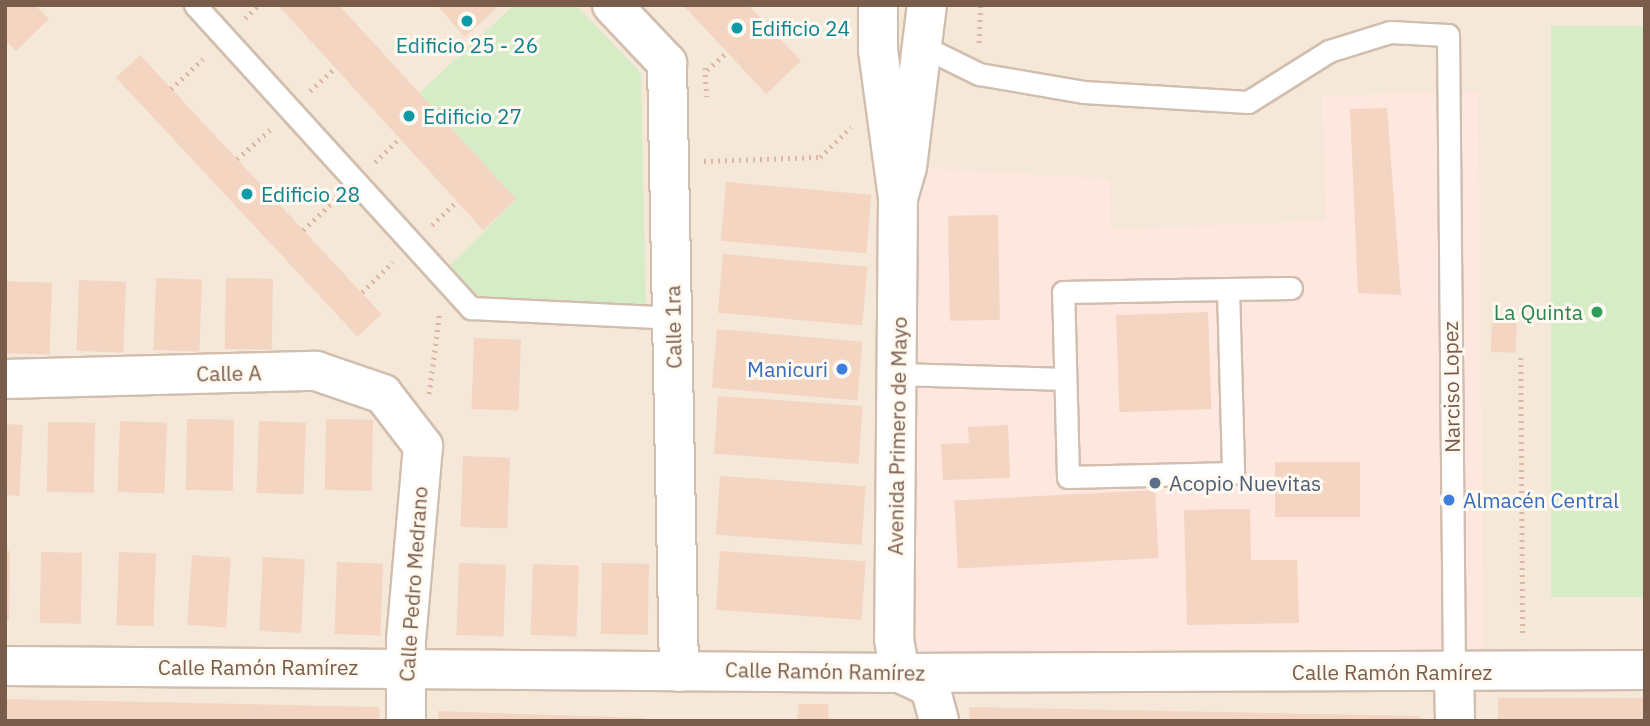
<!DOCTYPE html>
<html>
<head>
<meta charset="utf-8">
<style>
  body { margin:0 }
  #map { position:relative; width:1650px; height:726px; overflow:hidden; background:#fdf6ea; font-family:"IBM Plex Sans",sans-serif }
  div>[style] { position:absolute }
  .residential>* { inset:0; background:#f5e8d8; transform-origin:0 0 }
  .commercial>* { inset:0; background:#fde7de }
  .green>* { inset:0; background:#d6ecc7; transform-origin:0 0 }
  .building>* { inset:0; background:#f4d5c1; transform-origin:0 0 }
  .path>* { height:4.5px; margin-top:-2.25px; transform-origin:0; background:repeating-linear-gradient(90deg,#dab8a3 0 2px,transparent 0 7px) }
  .roads { filter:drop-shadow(2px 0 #d1beae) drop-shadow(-2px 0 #d1beae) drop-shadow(0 2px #d1beae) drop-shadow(0 -2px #d1beae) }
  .service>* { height:21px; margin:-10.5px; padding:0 10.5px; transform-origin:10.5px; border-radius:10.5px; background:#fff }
  .minor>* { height:38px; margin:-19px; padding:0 19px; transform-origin:19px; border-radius:19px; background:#fff }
  .tertiary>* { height:38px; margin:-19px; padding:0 19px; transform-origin:19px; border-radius:19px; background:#fff }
  .secondary>* { height:38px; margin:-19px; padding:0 19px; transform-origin:19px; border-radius:19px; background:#fff }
  .dots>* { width:19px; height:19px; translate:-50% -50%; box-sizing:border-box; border:4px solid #fffaf1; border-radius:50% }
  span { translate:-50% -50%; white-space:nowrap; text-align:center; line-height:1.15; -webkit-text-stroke:6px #fffaf1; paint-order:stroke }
  .culture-label { font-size:21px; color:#0d838f }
  .left { translate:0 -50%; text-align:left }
  .leisure-label { font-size:21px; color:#27864d }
  .right { translate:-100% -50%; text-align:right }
  .street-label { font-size:21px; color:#7a5c4b }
  .shop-label { font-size:21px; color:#366cbe }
  .service-label { font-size:21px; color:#4e5e75 }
  .frame { position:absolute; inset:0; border:7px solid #7a5c4b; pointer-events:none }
</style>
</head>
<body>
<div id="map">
  <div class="residential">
    <i style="left:5px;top:5px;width:1640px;height:716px"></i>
  </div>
  <div class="commercial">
    <i style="clip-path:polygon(1478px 91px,1484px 672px,900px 673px,907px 167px,1110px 179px,1111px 229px,1326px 221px,1322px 96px)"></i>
  </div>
  <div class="green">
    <i style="clip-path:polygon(514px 5px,576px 5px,641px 73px,646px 309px,476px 299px,448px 267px,516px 199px,419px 93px)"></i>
    <i style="left:1645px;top:26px;width:571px;height:94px;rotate:90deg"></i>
  </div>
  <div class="building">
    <i style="clip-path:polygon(5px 5px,35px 5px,49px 19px,16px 51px,5px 40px)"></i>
    <i style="clip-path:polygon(278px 5px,339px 5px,516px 199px,483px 230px)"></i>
    <i style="clip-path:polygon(437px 5px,500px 5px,465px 37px)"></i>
    <i style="clip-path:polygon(683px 5px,748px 5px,801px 61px,766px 94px)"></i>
    <i style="left:140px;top:55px;width:354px;height:33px;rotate:47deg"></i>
    <i style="clip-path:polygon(1387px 108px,1401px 295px,1358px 293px,1350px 109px)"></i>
    <i style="left:726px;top:182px;width:146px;height:59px;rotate:5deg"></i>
    <i style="left:998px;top:215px;width:105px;height:50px;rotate:89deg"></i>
    <i style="left:723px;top:254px;width:145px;height:59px;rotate:5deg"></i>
    <i style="left:156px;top:278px;width:46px;height:72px;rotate:2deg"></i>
    <i style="left:226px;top:278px;width:47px;height:71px;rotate:1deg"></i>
    <i style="left:79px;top:280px;width:47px;height:71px;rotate:2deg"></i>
    <i style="left:5px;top:281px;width:47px;height:72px;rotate:2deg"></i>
    <i style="left:1208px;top:312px;width:97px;height:92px;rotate:88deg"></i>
    <i style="left:1492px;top:318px;width:25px;height:34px;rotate:2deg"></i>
    <i style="left:717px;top:329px;width:146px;height:59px;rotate:5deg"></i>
    <i style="left:474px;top:338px;width:47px;height:71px;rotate:2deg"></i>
    <i style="left:718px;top:396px;width:145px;height:58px;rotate:4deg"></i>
    <i style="left:187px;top:419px;width:47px;height:71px;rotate:1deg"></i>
    <i style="left:326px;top:419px;width:47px;height:71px;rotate:1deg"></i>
    <i style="left:120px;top:421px;width:47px;height:71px;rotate:2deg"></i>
    <i style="left:259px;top:421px;width:47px;height:72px;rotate:2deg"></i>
    <i style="left:48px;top:422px;width:47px;height:70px;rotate:1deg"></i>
    <i style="left:5px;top:424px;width:18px;height:71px;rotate:3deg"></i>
    <i style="clip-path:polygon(1008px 425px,1010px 478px,943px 480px,941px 444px,969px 443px,968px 427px)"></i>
    <i style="left:463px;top:456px;width:47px;height:71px;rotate:2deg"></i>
    <i style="left:1275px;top:462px;width:85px;height:55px"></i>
    <i style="left:720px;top:476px;width:146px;height:59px;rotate:4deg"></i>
    <i style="left:1155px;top:490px;width:68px;height:201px;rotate:87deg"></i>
    <i style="clip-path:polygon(1250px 509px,1251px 560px,1297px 560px,1299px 623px,1187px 625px,1184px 510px)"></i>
    <i style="clip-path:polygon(5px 551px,10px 551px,9px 621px,5px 621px)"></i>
    <i style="left:720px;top:551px;width:146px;height:59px;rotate:4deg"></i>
    <i style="left:41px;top:552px;width:41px;height:71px;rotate:1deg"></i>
    <i style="left:119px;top:552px;width:37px;height:73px;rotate:2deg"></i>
    <i style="left:192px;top:555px;width:39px;height:70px;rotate:4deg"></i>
    <i style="left:263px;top:557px;width:42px;height:74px;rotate:3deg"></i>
    <i style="left:337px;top:562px;width:46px;height:72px;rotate:2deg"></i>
    <i style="left:459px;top:563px;width:47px;height:72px;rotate:2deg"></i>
    <i style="left:602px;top:563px;width:47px;height:71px;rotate:1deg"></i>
    <i style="left:533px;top:564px;width:46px;height:71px;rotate:2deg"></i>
    <i style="left:1645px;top:698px;width:23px;height:147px;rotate:90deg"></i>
    <i style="clip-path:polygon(5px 699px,379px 707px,380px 721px,5px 721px)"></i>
    <i style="clip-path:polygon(799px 704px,828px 704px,829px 719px,797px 720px)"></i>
    <i style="clip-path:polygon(969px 707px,1417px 716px,1427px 721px,970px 721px)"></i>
    <i style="clip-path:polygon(438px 711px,643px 718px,643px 721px,438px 721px)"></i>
  </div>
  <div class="path">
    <i style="left:245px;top:18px;width:19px;rotate:-43deg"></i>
    <i style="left:979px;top:43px;width:38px;rotate:-88deg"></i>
    <i style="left:705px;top:68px;width:29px;rotate:86deg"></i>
    <i style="left:707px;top:70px;width:27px;rotate:-42deg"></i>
    <i style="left:171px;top:89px;width:48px;rotate:-43.3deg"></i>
    <i style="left:310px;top:91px;width:34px;rotate:-43deg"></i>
    <i style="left:237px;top:159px;width:45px;rotate:-41.4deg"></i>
    <i style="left:704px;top:161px;width:116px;rotate:-2deg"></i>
    <i style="left:820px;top:157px;width:43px;rotate:-44.1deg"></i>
    <i style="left:375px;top:162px;width:33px;rotate:-44deg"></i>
    <i style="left:432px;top:225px;width:35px;rotate:-44deg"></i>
    <i style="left:303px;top:230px;width:44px;rotate:-43.2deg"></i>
    <i style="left:362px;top:292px;width:43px;rotate:-44.1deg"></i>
    <i style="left:1521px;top:358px;width:277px;rotate:89.6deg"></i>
    <i style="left:429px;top:394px;width:79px;rotate:-82.7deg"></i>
  </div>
  <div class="roads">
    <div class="service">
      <i style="left:195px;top:5px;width:410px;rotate:47.7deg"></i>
      <i style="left:471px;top:308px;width:201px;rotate:2.8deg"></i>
      <i style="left:922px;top:46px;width:64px;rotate:26.2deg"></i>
      <i style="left:979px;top:74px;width:107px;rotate:9.7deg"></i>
      <i style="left:1084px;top:92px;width:164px;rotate:3.5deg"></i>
      <i style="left:1248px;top:102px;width:96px;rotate:-32.2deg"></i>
      <i style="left:1329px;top:51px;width:64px;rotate:-17.3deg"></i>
      <i style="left:1390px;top:32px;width:58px;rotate:3deg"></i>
      <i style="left:1448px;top:35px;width:638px;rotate:89.46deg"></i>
      <i style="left:1228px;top:289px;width:184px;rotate:88.4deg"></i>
      <i style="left:1233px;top:473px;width:165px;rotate:178.6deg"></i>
      <i style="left:1068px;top:477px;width:185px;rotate:-91.5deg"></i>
      <i style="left:1063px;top:292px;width:165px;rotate:-1deg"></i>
      <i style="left:1228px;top:289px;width:63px;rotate:-0.9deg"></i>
      <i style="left:898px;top:374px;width:167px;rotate:1.7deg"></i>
    </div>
    <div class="minor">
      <i style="left:612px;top:5px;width:80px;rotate:46.5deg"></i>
      <i style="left:667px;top:63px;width:609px;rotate:88.87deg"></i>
      <i style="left:5px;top:379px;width:311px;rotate:-1.5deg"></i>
      <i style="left:316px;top:371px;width:71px;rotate:18.9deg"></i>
      <i style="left:383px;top:394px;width:66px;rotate:52.4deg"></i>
      <i style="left:423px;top:446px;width:196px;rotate:95deg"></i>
      <i style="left:406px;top:641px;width:80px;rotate:90deg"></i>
      <i style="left:5px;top:666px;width:895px;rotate:0.45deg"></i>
      <i style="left:1454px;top:673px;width:48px;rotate:88.8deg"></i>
    </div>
    <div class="tertiary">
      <i style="left:900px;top:673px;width:745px;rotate:-0.23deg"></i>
    </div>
    <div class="secondary">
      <i style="left:878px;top:5px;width:45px;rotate:90deg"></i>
      <i style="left:878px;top:50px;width:149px;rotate:82.3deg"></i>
      <i style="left:898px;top:198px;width:32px;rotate:-74deg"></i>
      <i style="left:907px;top:167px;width:163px;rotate:-83deg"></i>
      <i style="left:898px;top:198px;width:441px;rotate:90.5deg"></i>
      <i style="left:894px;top:639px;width:35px;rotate:80deg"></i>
      <i style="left:900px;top:673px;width:33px;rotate:25deg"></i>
      <i style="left:930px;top:687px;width:35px;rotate:75deg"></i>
    </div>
  </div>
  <div class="dots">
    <i style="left:467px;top:21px;background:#0f9aa8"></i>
    <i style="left:737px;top:28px;background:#0f9aa8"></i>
    <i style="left:409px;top:116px;background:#0f9aa8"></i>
    <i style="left:247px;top:194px;background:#0f9aa8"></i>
    <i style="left:1597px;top:312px;background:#2e9e5b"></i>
    <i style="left:842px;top:369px;background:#3f7fe0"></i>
    <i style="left:1155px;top:483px;background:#5c6f8a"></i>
    <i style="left:1449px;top:500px;background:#3f7fe0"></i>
  </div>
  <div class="culture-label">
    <span class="left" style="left:751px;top:28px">Edificio 24</span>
    <span style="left:467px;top:45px">Edificio 25 - 26</span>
    <span class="left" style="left:423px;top:116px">Edificio 27</span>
    <span class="left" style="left:261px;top:194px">Edificio 28</span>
  </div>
  <div class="leisure-label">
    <span class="right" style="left:1583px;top:312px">La Quinta</span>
  </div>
  <div class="street-label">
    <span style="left:673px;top:327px;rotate:-91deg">Calle 1ra</span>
    <span style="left:229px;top:373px;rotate:-1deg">Calle A</span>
    <span style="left:1451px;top:387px;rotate:-91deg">Narciso Lopez</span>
    <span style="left:897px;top:436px;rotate:-89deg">Avenida Primero de Mayo</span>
    <span style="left:413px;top:584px;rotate:-86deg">Calle Pedro Medrano</span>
    <span style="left:258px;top:667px">Calle Ramón Ramírez</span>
    <span style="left:825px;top:671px;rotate:1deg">Calle Ramón Ramírez</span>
    <span style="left:1392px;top:672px">Calle Ramón Ramírez</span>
  </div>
  <div class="shop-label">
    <span class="right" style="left:828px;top:369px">Manicuri</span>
    <span class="left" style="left:1463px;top:500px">Almacén Central</span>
  </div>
  <div class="service-label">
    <span class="left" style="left:1169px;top:483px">Acopio Nuevitas</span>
  </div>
  <div class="frame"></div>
</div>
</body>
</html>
